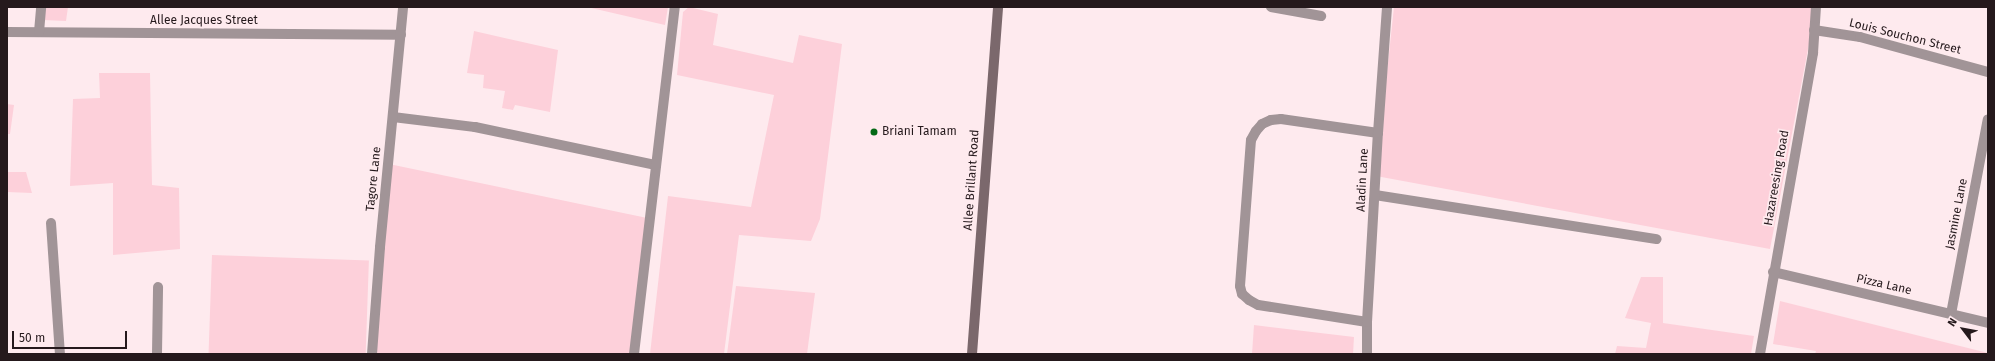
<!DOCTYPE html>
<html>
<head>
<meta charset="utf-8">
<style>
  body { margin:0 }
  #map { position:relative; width:1995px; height:361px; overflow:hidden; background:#feeaee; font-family:"Fira Sans",sans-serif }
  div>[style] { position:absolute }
  .green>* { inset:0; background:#fdd0da; transform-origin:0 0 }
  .minor>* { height:10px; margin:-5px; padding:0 5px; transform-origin:5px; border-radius:5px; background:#a19497 }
  .secondary>* { height:10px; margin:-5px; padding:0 5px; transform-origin:5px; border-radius:5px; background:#7b686c }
  .dots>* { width:11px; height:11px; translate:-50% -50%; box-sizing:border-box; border:2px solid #feeaee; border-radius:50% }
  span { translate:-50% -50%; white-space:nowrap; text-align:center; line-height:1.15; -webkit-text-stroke:3.5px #feeaee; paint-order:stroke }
  .street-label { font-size:12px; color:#25191c }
  .poi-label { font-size:12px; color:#25191c }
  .left { translate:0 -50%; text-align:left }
  .frame { position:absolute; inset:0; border:8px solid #25191c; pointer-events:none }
  .north { position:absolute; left:1943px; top:309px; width:40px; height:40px; -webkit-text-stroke:3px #feeaee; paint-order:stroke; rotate:302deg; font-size:11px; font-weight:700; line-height:16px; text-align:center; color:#25191c }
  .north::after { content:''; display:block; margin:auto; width:14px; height:18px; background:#25191c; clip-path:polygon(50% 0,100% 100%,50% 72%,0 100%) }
  .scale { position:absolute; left:12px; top:331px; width:115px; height:18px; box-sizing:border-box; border:2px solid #25191c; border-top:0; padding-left:5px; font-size:12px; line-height:14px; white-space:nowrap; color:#25191c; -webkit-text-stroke:3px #feeaee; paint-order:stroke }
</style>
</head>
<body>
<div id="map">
  <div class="green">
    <i style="clip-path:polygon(45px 7px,68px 7px,66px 21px,43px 20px)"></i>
    <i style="clip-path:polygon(587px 7px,668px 7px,665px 25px)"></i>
    <i style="clip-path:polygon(689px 7px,718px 14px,713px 45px,793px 63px,799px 35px,842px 44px,820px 219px,811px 241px,739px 235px,724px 354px,650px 354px,668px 196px,751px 207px,774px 95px,677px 75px,683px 12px)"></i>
    <i style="clip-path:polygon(1394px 7px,1816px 7px,1770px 249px,1376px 176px)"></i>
    <i style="clip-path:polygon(474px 31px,558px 50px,550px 112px,515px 105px,513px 110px,502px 108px,505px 91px,483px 88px,484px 75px,467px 73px)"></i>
    <i style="clip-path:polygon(99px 73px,150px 73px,152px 185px,179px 188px,180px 249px,113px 255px,113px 183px,70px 186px,73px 99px,100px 98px)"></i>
    <i style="clip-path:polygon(7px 104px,14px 105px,10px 134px,7px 134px)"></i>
    <i style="clip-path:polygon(389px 164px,652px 219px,633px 354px,372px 354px)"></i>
    <i style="clip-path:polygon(7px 172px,26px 172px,32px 193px,7px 192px)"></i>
    <i style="left:212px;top:255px;width:157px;height:99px;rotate:2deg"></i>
    <i style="clip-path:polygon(1641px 277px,1663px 277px,1663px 323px,1754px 336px,1751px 354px,1615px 354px,1617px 346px,1646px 348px,1651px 323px,1625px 318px)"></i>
    <i style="clip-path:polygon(736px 286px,815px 293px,807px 354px,727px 354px)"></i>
    <i style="clip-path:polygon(1780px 301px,1988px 353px,1988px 354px,1815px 354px,1816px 351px,1773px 344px)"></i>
    <i style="clip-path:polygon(1254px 325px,1354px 337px,1353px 354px,1252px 354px)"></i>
  </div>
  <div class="minor">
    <i style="left:1271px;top:7px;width:51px;rotate:10.2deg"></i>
    <i style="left:1814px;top:30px;width:47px;rotate:8.7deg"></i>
    <i style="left:1860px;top:37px;width:133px;rotate:15.3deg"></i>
    <i style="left:7px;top:32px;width:394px;rotate:0.4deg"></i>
    <i style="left:39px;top:32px;width:25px;rotate:-85deg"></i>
    <i style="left:393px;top:117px;width:83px;rotate:7deg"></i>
    <i style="left:475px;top:127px;width:185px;rotate:11.9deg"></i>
    <i style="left:1375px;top:195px;width:285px;rotate:8.9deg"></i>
    <i style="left:51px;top:223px;width:131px;rotate:86.1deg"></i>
    <i style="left:1773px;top:272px;width:221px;rotate:13.3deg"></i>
    <i style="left:1951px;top:314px;width:198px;rotate:-79.3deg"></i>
    <i style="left:1367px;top:322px;width:110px;rotate:-171.1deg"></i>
    <i style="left:1258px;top:305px;width:10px;rotate:-151deg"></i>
    <i style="left:1249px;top:300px;width:9px;rotate:-139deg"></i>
    <i style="left:1242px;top:294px;width:8px;rotate:-104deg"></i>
    <i style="left:1240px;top:286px;width:146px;rotate:-85.7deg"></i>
    <i style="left:1251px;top:140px;width:10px;rotate:-61deg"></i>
    <i style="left:1256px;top:131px;width:9px;rotate:-49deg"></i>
    <i style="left:1262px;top:124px;width:10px;rotate:-24deg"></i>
    <i style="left:1271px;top:120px;width:10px;rotate:-6deg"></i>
    <i style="left:1281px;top:119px;width:98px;rotate:8.2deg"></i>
    <i style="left:157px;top:354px;width:67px;rotate:-89.1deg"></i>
    <i style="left:372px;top:354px;width:107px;rotate:-85.7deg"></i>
    <i style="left:380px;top:247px;width:241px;rotate:-84.5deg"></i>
    <i style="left:634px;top:354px;width:349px;rotate:-83.3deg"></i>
    <i style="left:1367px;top:354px;width:32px;rotate:-90deg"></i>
    <i style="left:1367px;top:322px;width:189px;rotate:-86.7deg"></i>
    <i style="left:1378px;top:133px;width:126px;rotate:-85.9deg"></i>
    <i style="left:1760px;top:354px;width:306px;rotate:-80deg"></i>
    <i style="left:1813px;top:53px;width:46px;rotate:-86.3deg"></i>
  </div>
  <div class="secondary">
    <i style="left:972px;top:354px;width:348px;rotate:-85.7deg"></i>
  </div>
  <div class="dots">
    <i style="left:874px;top:132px;background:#046915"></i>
  </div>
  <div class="street-label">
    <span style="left:204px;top:21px">Allee Jacques Street</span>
    <span style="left:1905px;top:37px;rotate:14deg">Louis Souchon Street</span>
    <span style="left:1777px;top:178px;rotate:-80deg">Hazareesing Road</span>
    <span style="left:374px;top:179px;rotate:-84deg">Tagore Lane</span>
    <span style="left:972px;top:180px;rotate:-86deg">Allee Brillant Road</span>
    <span style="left:1363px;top:180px;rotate:-87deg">Aladin Lane</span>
    <span style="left:1957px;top:214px;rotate:-79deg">Jasmine Lane</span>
    <span style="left:1884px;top:285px;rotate:13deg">Pizza Lane</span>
  </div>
  <div class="poi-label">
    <span class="left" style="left:882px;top:132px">Briani Tamam</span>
  </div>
  <div class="frame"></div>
  <div class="north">N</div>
  <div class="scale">50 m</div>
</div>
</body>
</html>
